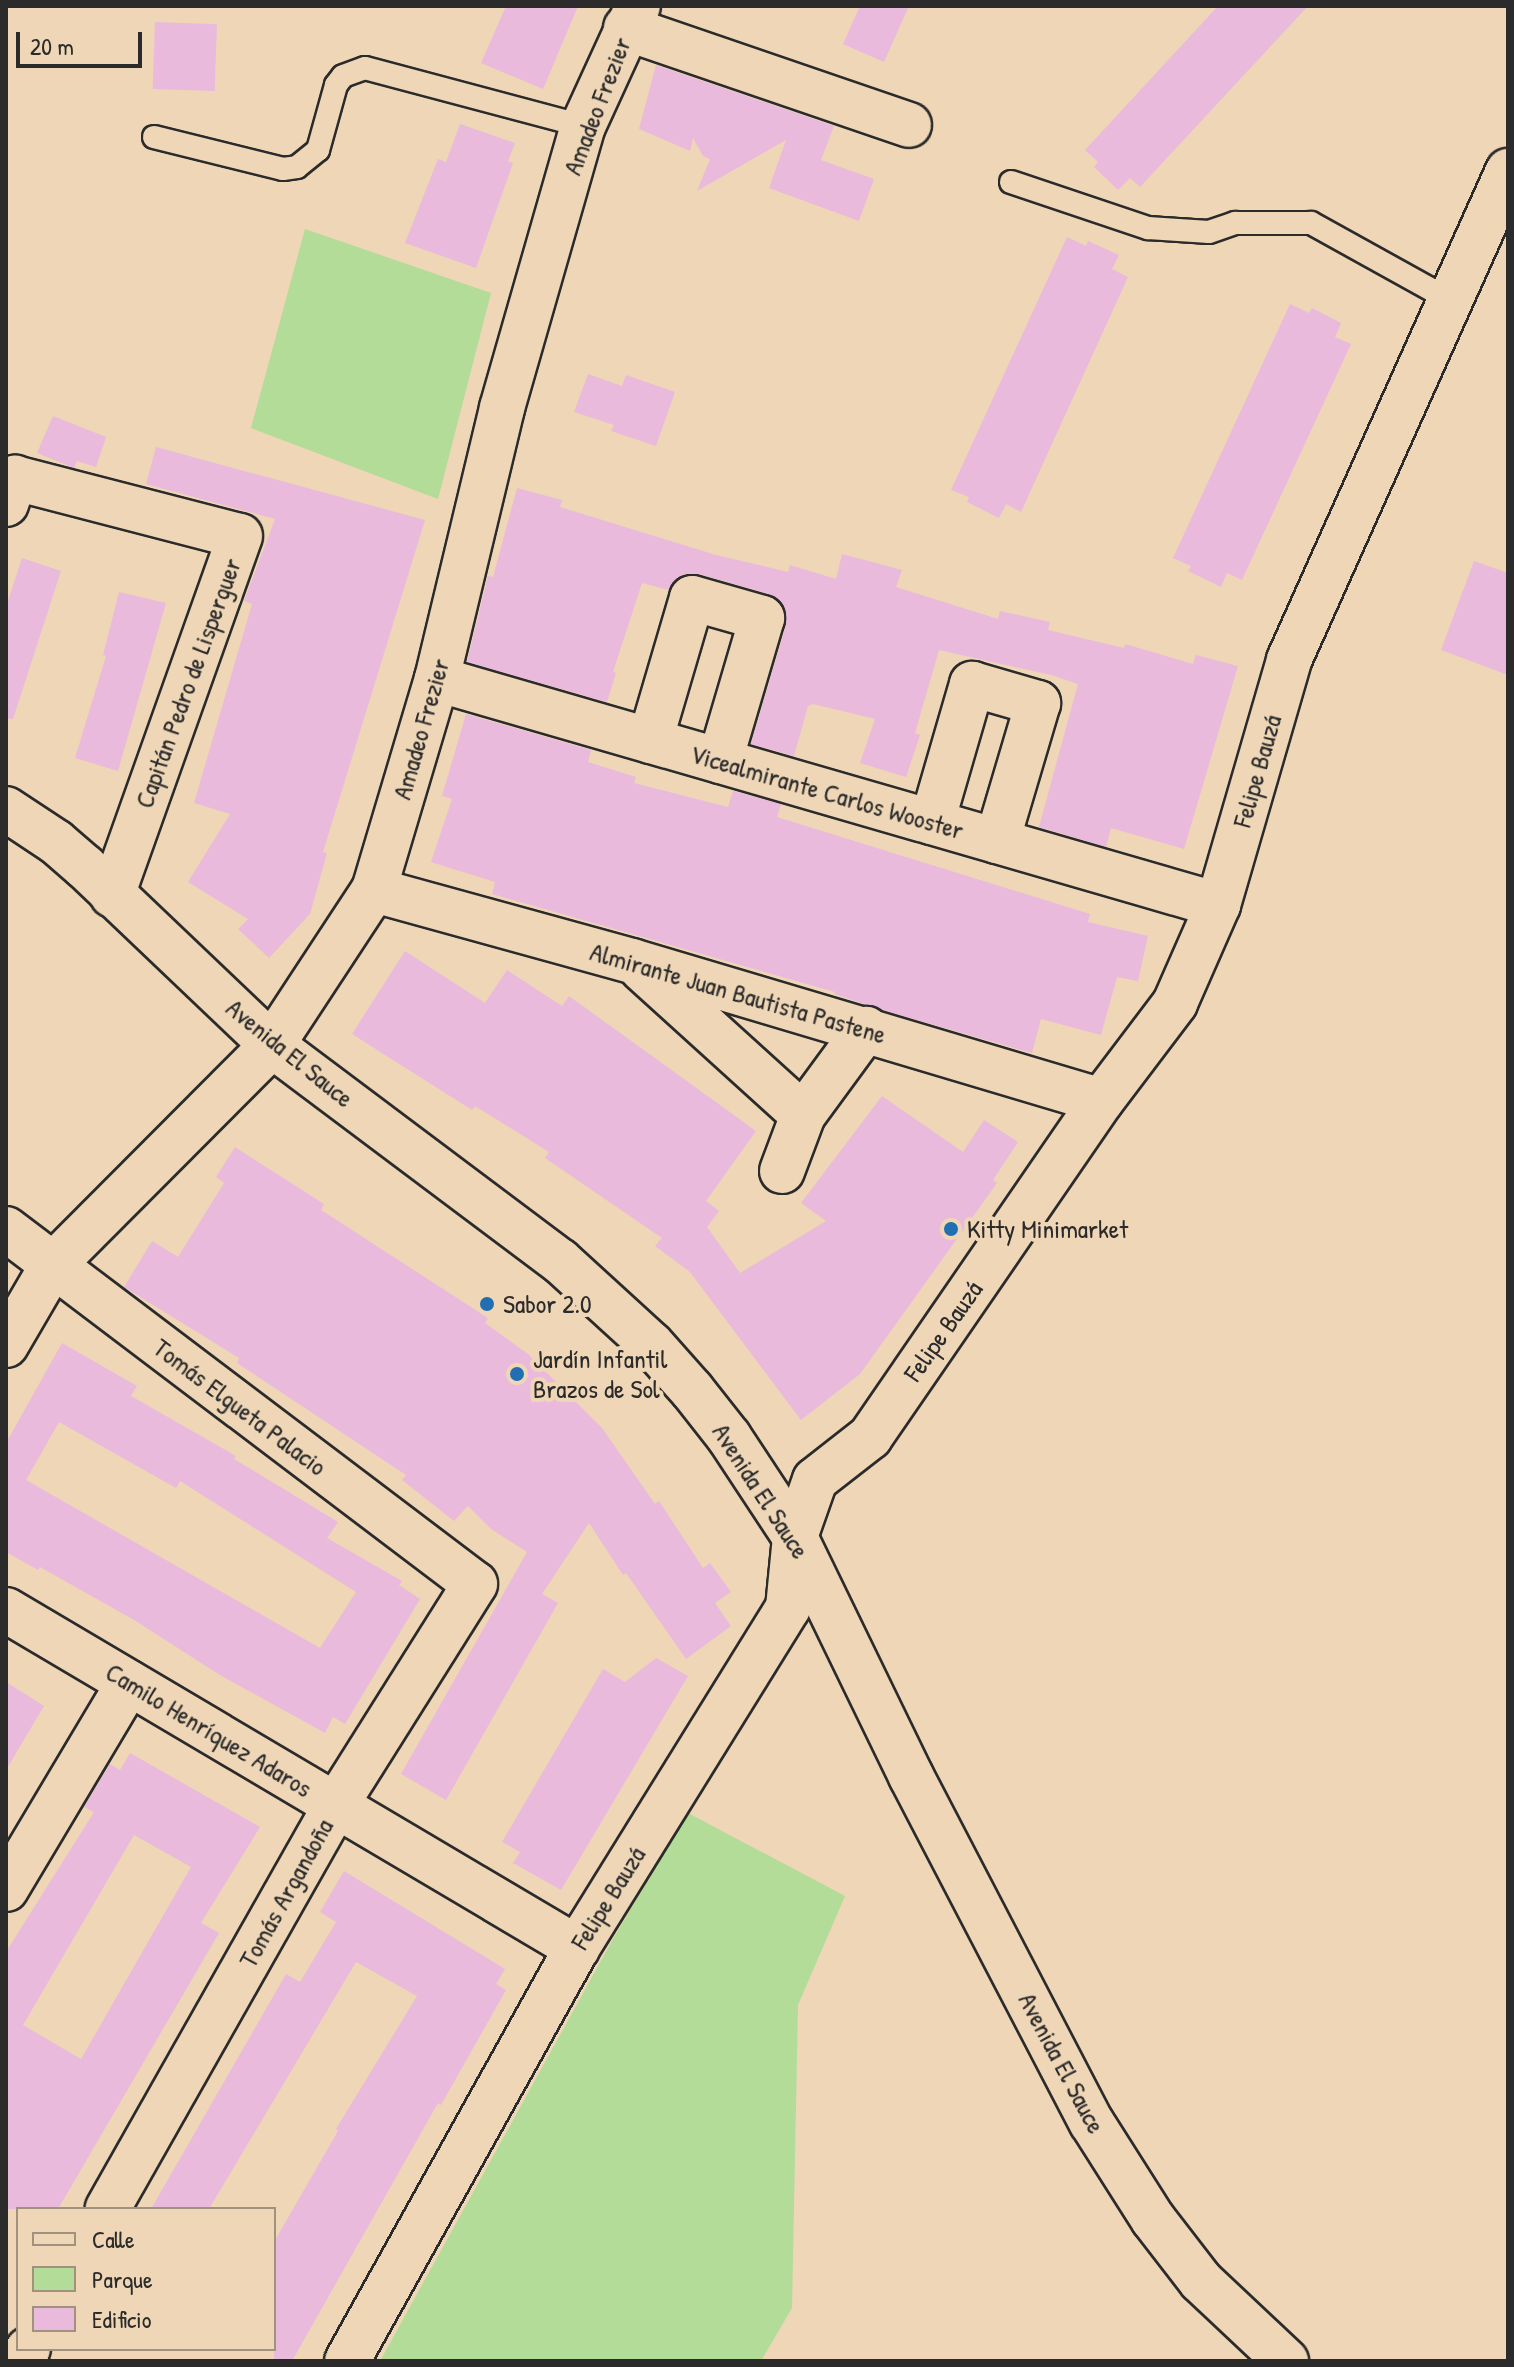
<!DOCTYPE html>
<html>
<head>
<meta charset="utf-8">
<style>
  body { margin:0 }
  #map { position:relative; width:1514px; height:2367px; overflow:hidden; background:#eed6b6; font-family:"Patrick Hand",sans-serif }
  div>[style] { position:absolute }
  .green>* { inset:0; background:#b3dc98 }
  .building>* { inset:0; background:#e9badc; transform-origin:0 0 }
  .roads { filter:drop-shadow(2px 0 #2b2b2b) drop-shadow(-2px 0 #2b2b2b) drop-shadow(0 2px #2b2b2b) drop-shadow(0 -2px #2b2b2b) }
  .service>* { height:22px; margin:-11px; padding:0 11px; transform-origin:11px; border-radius:11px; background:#eed6b6 }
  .minor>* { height:44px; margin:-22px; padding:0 22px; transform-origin:22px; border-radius:22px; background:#eed6b6 }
  .tertiary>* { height:44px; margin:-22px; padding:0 22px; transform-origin:22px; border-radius:22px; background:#eed6b6 }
  .dots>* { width:22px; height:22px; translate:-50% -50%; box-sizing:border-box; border:4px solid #eed6b6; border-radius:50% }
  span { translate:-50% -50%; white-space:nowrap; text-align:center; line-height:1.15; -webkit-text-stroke:8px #eed6b6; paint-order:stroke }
  .street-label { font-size:26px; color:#2b2b2b }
  .poi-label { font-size:26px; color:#2b2b2b }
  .left { translate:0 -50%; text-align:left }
  .frame { position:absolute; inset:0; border:8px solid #2b2b2b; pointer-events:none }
  .legend { position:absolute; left:16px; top:2207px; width:260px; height:144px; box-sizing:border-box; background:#eed6b6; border:2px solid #a0927e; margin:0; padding:10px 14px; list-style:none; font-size:24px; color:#2b2b2b }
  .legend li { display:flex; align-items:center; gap:16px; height:40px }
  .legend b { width:40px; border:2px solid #a0927e }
  .scale { position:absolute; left:16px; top:32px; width:126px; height:36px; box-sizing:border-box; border:4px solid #2b2b2b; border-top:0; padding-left:10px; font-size:24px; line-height:28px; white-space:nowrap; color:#2b2b2b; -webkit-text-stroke:6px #eed6b6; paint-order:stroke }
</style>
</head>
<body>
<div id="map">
  <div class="green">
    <i style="clip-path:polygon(305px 229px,491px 293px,438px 499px,251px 428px)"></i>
    <i style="clip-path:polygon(688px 1813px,845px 1896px,798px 2005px,792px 2308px,761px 2361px,380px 2361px,613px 1939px)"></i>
  </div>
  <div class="building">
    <i style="clip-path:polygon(506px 6px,578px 6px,543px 89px,481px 63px)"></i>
    <i style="clip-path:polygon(860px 6px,909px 6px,884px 62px,843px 44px)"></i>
    <i style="clip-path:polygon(1218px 6px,1308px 6px,1140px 187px,1130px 178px,1118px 190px,1094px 167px,1098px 162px,1085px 150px)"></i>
    <i style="left:155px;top:22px;width:62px;height:67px;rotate:2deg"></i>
    <i style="clip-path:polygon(656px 65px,834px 126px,821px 160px,874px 179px,859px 221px,769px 188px,786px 140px,697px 191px,710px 159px,703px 156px,693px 138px,690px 151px,639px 129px)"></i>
    <i style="clip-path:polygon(460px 124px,515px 143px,508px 161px,513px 163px,476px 268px,405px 243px,438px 159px,446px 162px)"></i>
    <i style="clip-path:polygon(1067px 237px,1086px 246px,1088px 241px,1119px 255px,1112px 269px,1128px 277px,1021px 512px,1006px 504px,999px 518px,967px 502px,969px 497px,951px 490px)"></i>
    <i style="clip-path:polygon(1290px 304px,1309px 313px,1312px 308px,1341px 323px,1335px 337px,1351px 344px,1242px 580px,1227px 573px,1221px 587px,1188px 571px,1191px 566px,1173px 558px)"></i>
    <i style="clip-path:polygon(588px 374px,622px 386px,626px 375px,675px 392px,656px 446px,611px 431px,614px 425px,574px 412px)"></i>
    <i style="clip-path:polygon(53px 416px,106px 437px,96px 467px,77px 461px,74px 468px,37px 453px)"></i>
    <i style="clip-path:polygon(156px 447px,425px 520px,323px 852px,327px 853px,310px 914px,269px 958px,238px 929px,248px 919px,188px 882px,230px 814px,194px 803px,252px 604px,244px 601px,275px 519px,146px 484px)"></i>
    <i style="clip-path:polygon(517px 488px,562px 500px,560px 507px,716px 555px,788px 572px,790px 565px,836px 579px,842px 554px,902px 570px,896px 587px,998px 619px,1000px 611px,1050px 622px,1048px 630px,1124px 648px,1125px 644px,1193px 664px,1196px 655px,1238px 666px,1184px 849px,1111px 828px,1106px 847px,1039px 827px,1078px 684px,1051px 675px,939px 650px,915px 733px,920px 735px,906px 777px,860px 763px,875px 719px,813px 704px,808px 706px,794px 756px,751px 744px,786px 625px,786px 611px,779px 600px,769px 594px,699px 574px,685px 574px,675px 579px,669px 590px,642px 583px,613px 672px,616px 673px,607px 702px,467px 662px,488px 576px,493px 577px)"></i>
    <i style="clip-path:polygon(22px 558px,61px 571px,13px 719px,6px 718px,6px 607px)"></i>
    <i style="clip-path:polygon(1474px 561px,1508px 573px,1508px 675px,1441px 650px)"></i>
    <i style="clip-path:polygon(119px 592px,166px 603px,118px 771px,75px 758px,106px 656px,103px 655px)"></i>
    <i style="clip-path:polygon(466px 714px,591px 750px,588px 762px,636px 777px,634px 783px,728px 807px,733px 791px,781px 804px,777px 817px,1090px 914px,1088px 922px,1148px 936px,1138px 981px,1117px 977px,1101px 1035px,1041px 1019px,1032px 1053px,889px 1012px,834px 994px,835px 992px,492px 894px,495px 882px,431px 862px,452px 799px,442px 796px)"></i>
    <i style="clip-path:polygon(405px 951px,485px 1003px,507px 970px,562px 1006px,569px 996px,756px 1131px,706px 1201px,719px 1211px,707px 1227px,740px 1273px,826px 1221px,801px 1203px,882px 1096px,963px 1152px,984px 1120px,1018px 1142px,993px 1180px,997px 1183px,860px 1374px,801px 1420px,690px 1272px,655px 1246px,662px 1238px,545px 1158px,549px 1152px,475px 1106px,472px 1110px,352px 1034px)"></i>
    <i style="clip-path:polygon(235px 1147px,324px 1204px,321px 1210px,488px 1318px,485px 1323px,528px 1354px,602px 1428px,655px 1504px,659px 1501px,703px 1568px,710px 1563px,731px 1592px,715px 1603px,731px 1626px,686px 1659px,626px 1573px,623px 1575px,589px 1523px,542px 1594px,558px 1603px,446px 1800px,401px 1774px,527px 1552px,491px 1529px,468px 1506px,454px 1521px,402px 1480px,406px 1475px,237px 1363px,239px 1358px,124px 1287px,152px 1241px,178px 1257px,224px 1183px,216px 1177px)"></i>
    <i style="clip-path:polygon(evenodd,62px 1343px,137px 1386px,131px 1396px,236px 1456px,234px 1459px,338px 1522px,327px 1538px,402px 1581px,399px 1585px,420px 1599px,345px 1724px,333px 1717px,325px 1733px,220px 1675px,134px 1620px,40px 1567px,38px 1570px,6px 1552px,6px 1443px,62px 1343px,59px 1422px,176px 1488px,180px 1481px,356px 1592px,320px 1648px,26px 1480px,59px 1422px)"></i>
    <i style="clip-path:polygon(656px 1658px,688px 1676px,561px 1890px,513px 1863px,520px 1852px,502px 1842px,603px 1669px,625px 1682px)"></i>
    <i style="clip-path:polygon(6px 1682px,44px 1706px,6px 1770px)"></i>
    <i style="clip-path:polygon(evenodd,130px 1753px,260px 1827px,201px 1923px,219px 1933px,58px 2209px,6px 2209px,6px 1952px,94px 1812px,84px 1807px,110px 1764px,120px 1770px,130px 1753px,134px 1835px,191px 1867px,81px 2059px,23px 2025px,134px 1835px)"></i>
    <i style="clip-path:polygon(344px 1871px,505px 1969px,496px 1984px,506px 1990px,441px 2105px,438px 2103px,292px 2361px,274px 2361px,274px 2242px,338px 2131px,336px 2129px,417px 1996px,356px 1962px,209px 2209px,151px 2209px,286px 1974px,300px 1982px,336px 1922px,320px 1912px)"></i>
  </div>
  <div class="roads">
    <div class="service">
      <i style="left:154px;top:137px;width:133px;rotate:13.9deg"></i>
      <i style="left:283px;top:169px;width:14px;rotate:-8deg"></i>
      <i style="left:297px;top:167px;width:27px;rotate:-39deg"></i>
      <i style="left:318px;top:150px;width:67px;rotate:-74.5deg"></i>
      <i style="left:336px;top:85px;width:11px;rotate:-52deg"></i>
      <i style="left:343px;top:76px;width:23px;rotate:-20deg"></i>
      <i style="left:365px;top:68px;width:226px;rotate:14.9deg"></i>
      <i style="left:1011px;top:182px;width:145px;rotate:18.6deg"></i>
      <i style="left:1148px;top:228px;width:61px;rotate:3.8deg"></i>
      <i style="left:1209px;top:232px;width:28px;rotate:-19deg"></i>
      <i style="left:1235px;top:223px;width:76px"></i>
      <i style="left:1311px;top:223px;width:159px;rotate:29deg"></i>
    </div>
    <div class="minor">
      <i style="left:626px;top:28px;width:299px;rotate:18.9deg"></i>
      <i style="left:6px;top:504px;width:28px;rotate:-71deg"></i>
      <i style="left:15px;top:478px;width:232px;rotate:14.5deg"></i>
      <i style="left:240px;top:536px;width:381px;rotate:109.6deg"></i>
      <i style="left:437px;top:679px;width:813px;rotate:16.14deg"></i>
      <i style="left:650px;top:741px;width:149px;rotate:-73.6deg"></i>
      <i style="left:692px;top:598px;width:73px;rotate:15.9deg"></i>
      <i style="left:762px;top:618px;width:149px;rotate:106.4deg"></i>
      <i style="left:932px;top:822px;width:144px;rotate:-73.8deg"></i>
      <i style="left:972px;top:684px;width:69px;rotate:16.1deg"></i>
      <i style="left:1038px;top:703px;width:144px;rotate:106.5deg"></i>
      <i style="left:374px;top:890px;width:268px;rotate:15.4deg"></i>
      <i style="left:632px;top:961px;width:489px;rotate:16.6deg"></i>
      <i style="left:642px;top:969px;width:217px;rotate:42.2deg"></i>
      <i style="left:782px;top:1171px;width:60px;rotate:-69.4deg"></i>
      <i style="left:803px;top:1115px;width:107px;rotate:-53.8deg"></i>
      <i style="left:6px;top:1229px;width:588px;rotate:37.12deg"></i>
      <i style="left:475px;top:1584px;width:261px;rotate:122.2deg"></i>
      <i style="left:336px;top:1805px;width:464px;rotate:119.5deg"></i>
      <i style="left:6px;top:1345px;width:91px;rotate:-59.8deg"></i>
      <i style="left:52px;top:1266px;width:312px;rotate:-45.1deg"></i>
      <i style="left:272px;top:1045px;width:186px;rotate:-56.7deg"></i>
      <i style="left:374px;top:890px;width:220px;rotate:-73.4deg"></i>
      <i style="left:437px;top:679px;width:279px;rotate:-76.5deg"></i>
      <i style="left:502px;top:408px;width:293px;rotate:-74deg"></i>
      <i style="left:583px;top:126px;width:132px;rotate:-65.4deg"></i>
      <i style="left:6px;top:1610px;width:664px;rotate:30.62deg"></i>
      <i style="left:6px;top:1889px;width:240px;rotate:-59.2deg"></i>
      <i style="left:22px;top:2361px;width:13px;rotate:-63deg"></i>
      <i style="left:347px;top:2361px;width:473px;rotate:-60.9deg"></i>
      <i style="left:577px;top:1948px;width:400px;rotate:-58.2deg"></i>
      <i style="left:788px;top:1608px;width:71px;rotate:-84.4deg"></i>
      <i style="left:795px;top:1537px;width:60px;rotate:-70.7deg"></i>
      <i style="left:815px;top:1480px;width:70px;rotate:-38deg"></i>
      <i style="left:870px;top:1437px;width:408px;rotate:-55.5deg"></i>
      <i style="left:1101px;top:1101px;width:123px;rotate:-52.9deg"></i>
      <i style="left:1175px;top:1003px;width:107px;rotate:-66.3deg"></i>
      <i style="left:1218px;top:905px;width:255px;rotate:-73.8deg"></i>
      <i style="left:1289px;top:660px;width:536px;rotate:-65.87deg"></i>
    </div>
    <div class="tertiary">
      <i style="left:6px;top:809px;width:60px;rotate:33.4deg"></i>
      <i style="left:56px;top:842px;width:38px;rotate:41deg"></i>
      <i style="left:85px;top:867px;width:258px;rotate:43.6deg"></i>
      <i style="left:272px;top:1045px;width:360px;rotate:36.9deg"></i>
      <i style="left:560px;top:1261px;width:123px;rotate:42.4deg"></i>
      <i style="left:651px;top:1344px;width:62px;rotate:48.3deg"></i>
      <i style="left:692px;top:1390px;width:60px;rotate:51.8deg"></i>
      <i style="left:729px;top:1437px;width:120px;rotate:56.6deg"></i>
      <i style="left:795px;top:1537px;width:266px;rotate:64.1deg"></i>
      <i style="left:911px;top:1776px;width:391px;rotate:62.5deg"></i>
      <i style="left:1092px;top:2123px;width:114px;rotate:57.6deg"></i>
      <i style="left:1153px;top:2219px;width:78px;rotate:52.3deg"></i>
      <i style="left:1201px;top:2281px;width:117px;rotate:43.3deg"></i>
    </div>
  </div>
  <div class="dots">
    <i style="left:951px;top:1229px;background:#1f6fb2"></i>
    <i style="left:487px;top:1304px;background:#1f6fb2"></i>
    <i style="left:517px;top:1374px;background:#1f6fb2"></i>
  </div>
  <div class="street-label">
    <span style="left:597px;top:106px;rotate:-69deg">Amadeo Frezier</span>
    <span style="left:188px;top:683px;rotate:-70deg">Capitán Pedro de Lisperguer</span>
    <span style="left:421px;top:729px;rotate:-74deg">Amadeo Frezier</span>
    <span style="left:1257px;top:771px;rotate:-74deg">Felipe Bauzá</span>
    <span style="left:827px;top:792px;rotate:16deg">Vicealmirante Carlos Wooster</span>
    <span style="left:738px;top:993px;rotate:16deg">Almirante Juan Bautista Pastene</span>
    <span style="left:290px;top:1053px;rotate:39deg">Avenida El Sauce</span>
    <span style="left:943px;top:1331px;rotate:-55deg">Felipe Bauzá</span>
    <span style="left:240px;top:1407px;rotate:37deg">Tomás Elgueta Palacio</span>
    <span style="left:761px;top:1491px;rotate:57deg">Avenida El Sauce</span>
    <span style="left:209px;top:1730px;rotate:31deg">Camilo Henríquez Adaros</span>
    <span style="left:286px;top:1893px;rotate:-61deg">Tomás Argandoña</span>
    <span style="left:608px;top:1898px;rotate:-58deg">Felipe Bauzá</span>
    <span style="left:1062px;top:2063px;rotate:62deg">Avenida El Sauce</span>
  </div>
  <div class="poi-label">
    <span class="left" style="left:967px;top:1229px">Kitty Minimarket</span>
    <span class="left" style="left:503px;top:1304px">Sabor 2.0</span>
    <span class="left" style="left:533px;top:1374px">Jardín Infantil<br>Brazos de Sol</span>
  </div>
  <div class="frame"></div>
  <ul class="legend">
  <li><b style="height:10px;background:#eed6b6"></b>Calle</li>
  <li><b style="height:22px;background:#b3dc98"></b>Parque</li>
  <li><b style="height:22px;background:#e9badc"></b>Edificio</li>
  </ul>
  <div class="scale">20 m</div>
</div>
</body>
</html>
